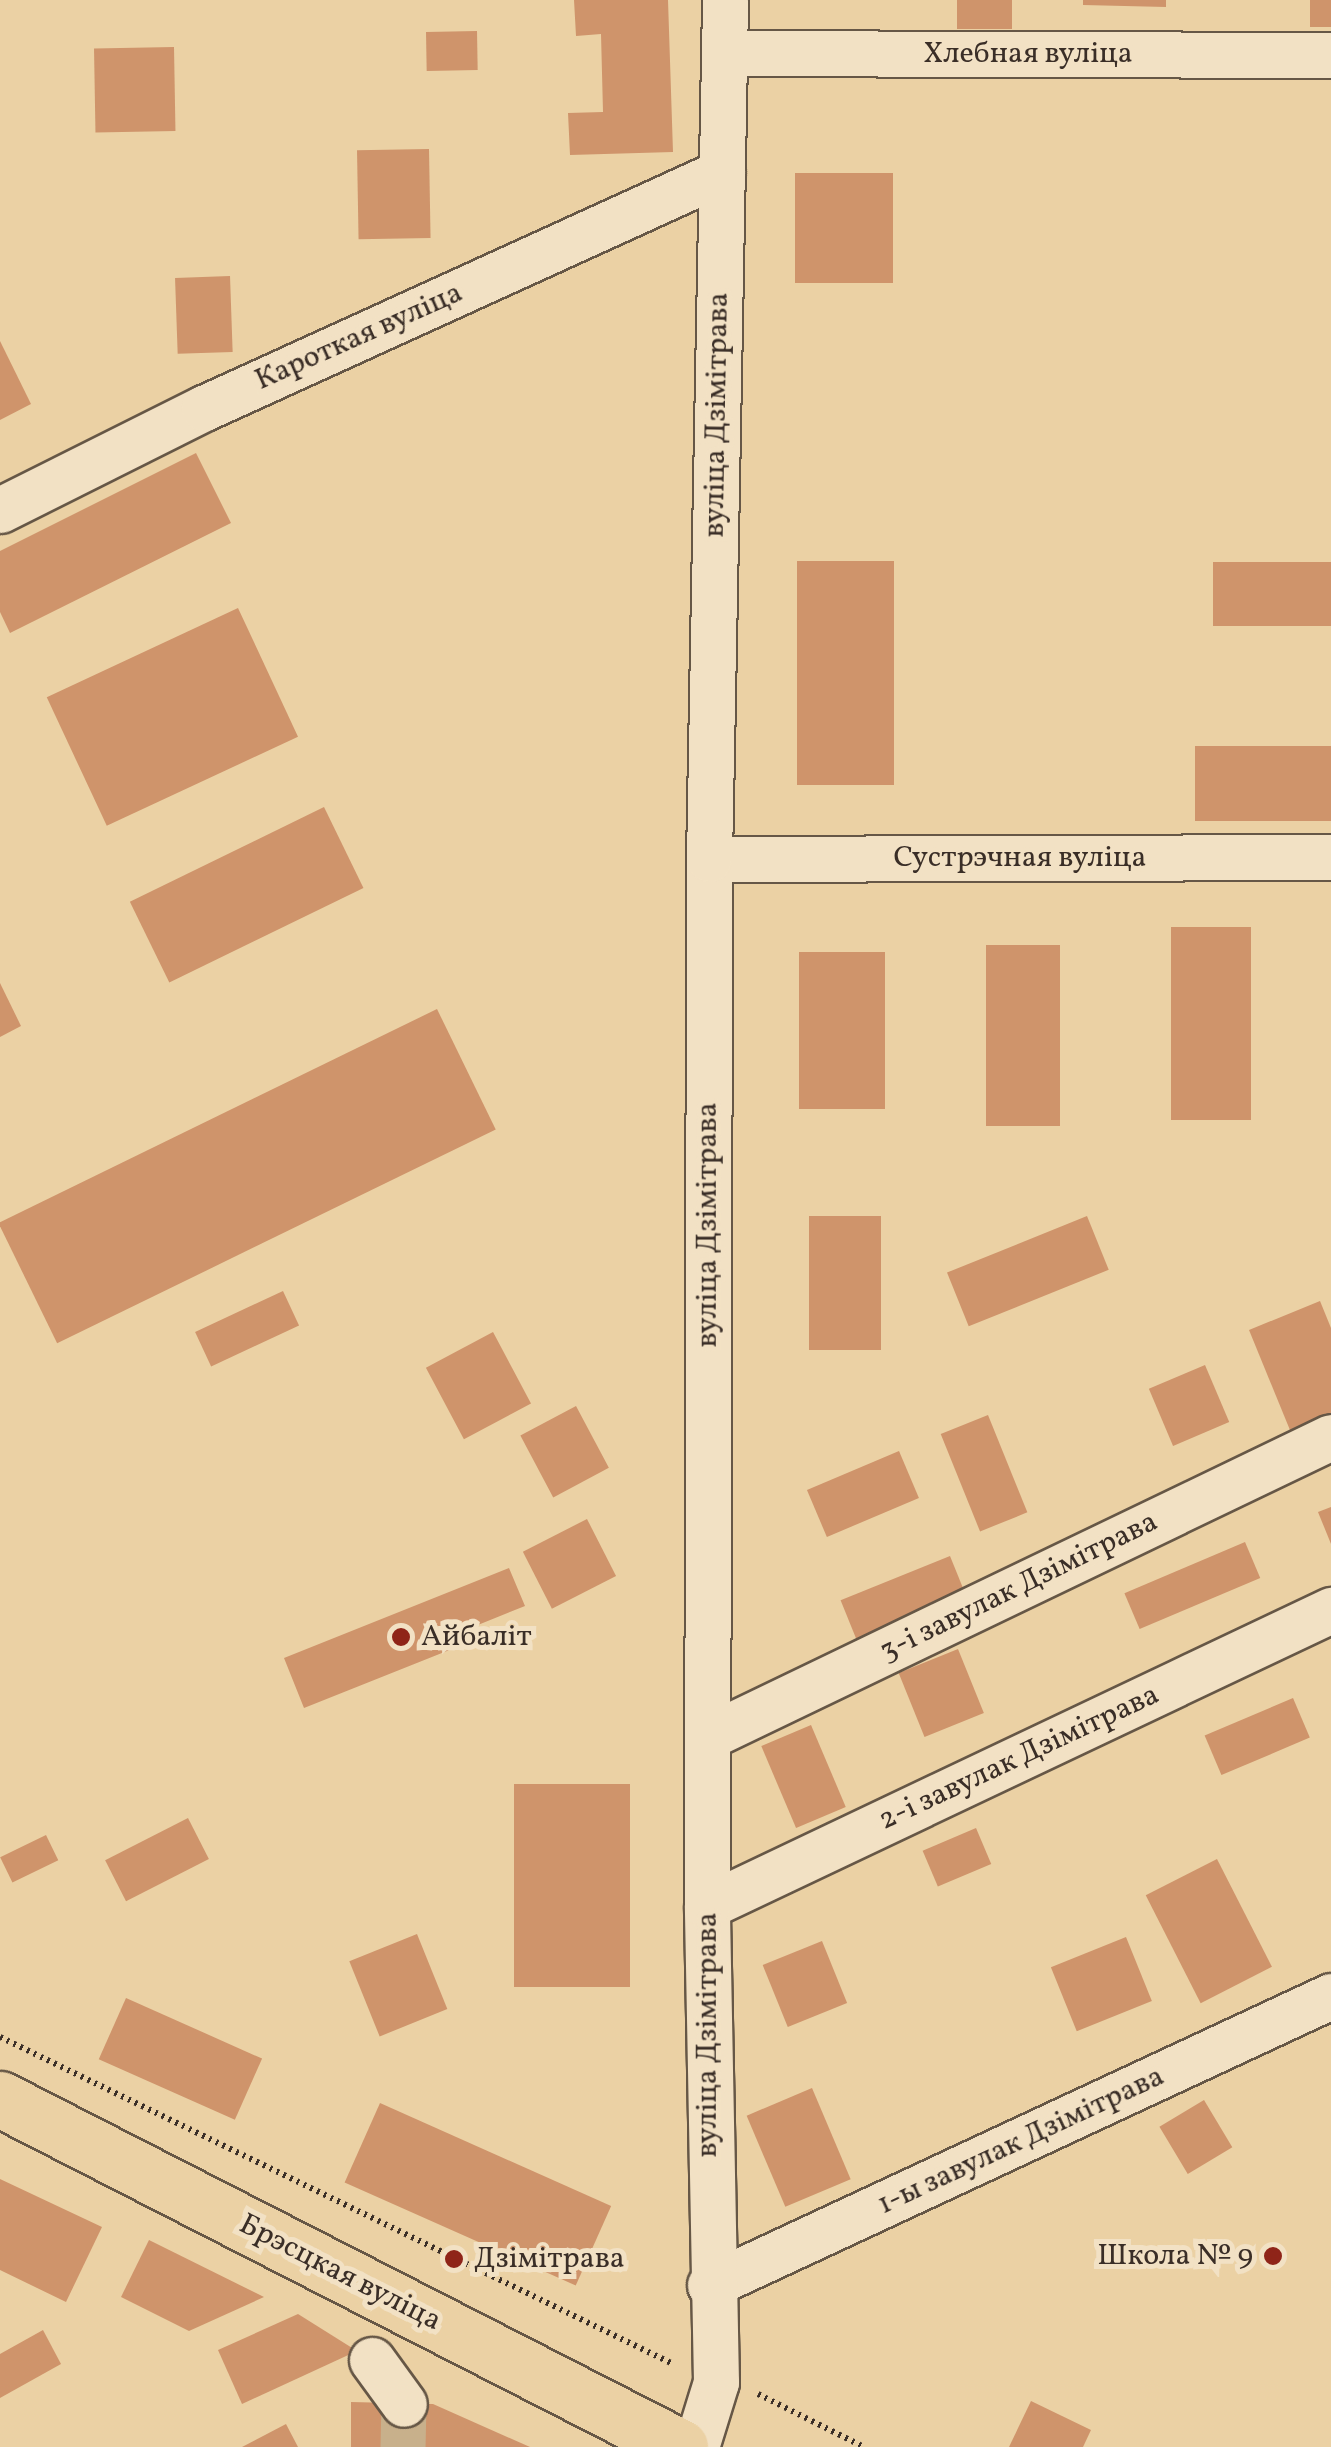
<!DOCTYPE html>
<html>
<head>
<meta charset="utf-8">
<style>
  body { margin:0 }
  #map { position:relative; width:1331px; height:2447px; overflow:hidden; background:#ebd1a4; font-family:Vollkorn,serif }
  div>[style] { position:absolute }
  .building>* { inset:0; background:#cf946b; transform-origin:0 0 }
  .minor-tunnel>* { height:45px; margin-top:-22.5px; transform-origin:0; background:repeating-linear-gradient(90deg,#c8b08b 0 45px,transparent 0 67px) }
  .path>* { height:6px; margin-top:-3px; transform-origin:0; background:repeating-linear-gradient(90deg,#3a2e27 0 2.5px,transparent 0 7.5px) }
  .roads { filter:drop-shadow(2px 0 #665746) drop-shadow(-2px 0 #665746) drop-shadow(0 2px #665746) drop-shadow(0 -2px #665746) }
  .minor>* { height:45px; margin:-22.5px; padding:0 22.5px; transform-origin:22.5px; border-radius:22.5px; background:#f2e1c4 }
  .major>* { height:55px; margin:-27.5px; padding:0 27.5px; transform-origin:27.5px; border-radius:27.5px; background:#ebd1a4 }
  .dots>* { width:28px; height:28px; translate:-50% -50%; box-sizing:border-box; border:5px solid #f2e1c4; border-radius:50% }
  span { translate:-50% -50%; white-space:nowrap; text-align:center; line-height:1.15; -webkit-text-stroke:10px #f2e1c4; paint-order:stroke }
  .street-label { font-size:30px; color:#3a2e27 }
  .poi-label { font-size:30px; color:#3a2e27 }
  .left { translate:0 -50%; text-align:left }
  .right { translate:-100% -50%; text-align:right }
</style>
</head>
<body>
<div id="map">
  <div class="building">
    <i style="clip-path:polygon(574px 0,668px 0,673px 152px,570px 155px,568px 113px,603px 112px,601px 34px,576px 36px)"></i>
    <i style="left:957px;top:0;width:55px;height:29px"></i>
    <i style="clip-path:polygon(1083px 0,1166px 0,1166px 7px,1083px 5px)"></i>
    <i style="left:1310px;top:0;width:21px;height:27px"></i>
    <i style="left:477px;top:31px;width:39px;height:51px;rotate:89deg"></i>
    <i style="left:174px;top:47px;width:84px;height:80px;rotate:89deg"></i>
    <i style="left:429px;top:149px;width:89px;height:72px;rotate:89deg"></i>
    <i style="left:795px;top:173px;width:98px;height:110px"></i>
    <i style="left:230px;top:276px;width:76px;height:55px;rotate:88deg"></i>
    <i style="clip-path:polygon(0 341px,31px 404px,0 420px)"></i>
    <i style="clip-path:polygon(196px 453px,231px 523px,10px 633px,0 612px,0 551px)"></i>
    <i style="left:797px;top:561px;width:97px;height:224px"></i>
    <i style="left:1213px;top:562px;width:118px;height:64px"></i>
    <i style="left:238px;top:608px;width:142px;height:211px;rotate:65deg"></i>
    <i style="left:1195px;top:746px;width:136px;height:75px"></i>
    <i style="left:324px;top:807px;width:90px;height:216px;rotate:64deg"></i>
    <i style="left:1171px;top:927px;width:80px;height:193px"></i>
    <i style="left:986px;top:945px;width:74px;height:181px"></i>
    <i style="left:799px;top:952px;width:86px;height:157px"></i>
    <i style="clip-path:polygon(0 983px,21px 1026px,0 1037px)"></i>
    <i style="left:437px;top:1009px;width:134px;height:488px;rotate:64deg"></i>
    <i style="left:809px;top:1216px;width:72px;height:134px"></i>
    <i style="left:1087px;top:1216px;width:58px;height:151px;rotate:68deg"></i>
    <i style="left:283px;top:1291px;width:38px;height:97px;rotate:65deg"></i>
    <i style="clip-path:polygon(1320px 1301px,1331px 1328px,1331px 1419px,1292px 1435px,1249px 1330px)"></i>
    <i style="left:493px;top:1332px;width:81px;height:76px;rotate:62deg"></i>
    <i style="left:1205px;top:1365px;width:62px;height:61px;rotate:67deg"></i>
    <i style="left:576px;top:1406px;width:70px;height:63px;rotate:62deg"></i>
    <i style="left:988px;top:1415px;width:105px;height:51px;rotate:68deg"></i>
    <i style="left:899px;top:1451px;width:51px;height:100px;rotate:67deg"></i>
    <i style="clip-path:polygon(1331px 1507px,1331px 1544px,1318px 1512px)"></i>
    <i style="left:587px;top:1519px;width:64px;height:72px;rotate:63deg"></i>
    <i style="left:1245px;top:1542px;width:39px;height:131px;rotate:67deg"></i>
    <i style="left:950px;top:1556px;width:43px;height:118px;rotate:68deg"></i>
    <i style="clip-path:polygon(509px 1568px,525px 1606px,463px 1631px,467px 1643px,304px 1708px,284px 1658px)"></i>
    <i style="left:958px;top:1649px;width:69px;height:64px;rotate:68deg"></i>
    <i style="left:1293px;top:1698px;width:43px;height:96px;rotate:67deg"></i>
    <i style="left:811px;top:1725px;width:89px;height:54px;rotate:67deg"></i>
    <i style="left:514px;top:1784px;width:116px;height:203px"></i>
    <i style="left:188px;top:1818px;width:46px;height:93px;rotate:63deg"></i>
    <i style="left:976px;top:1828px;width:39px;height:58px;rotate:67deg"></i>
    <i style="left:46px;top:1835px;width:28px;height:51px;rotate:64deg"></i>
    <i style="left:1217px;top:1859px;width:121px;height:80px;rotate:63deg"></i>
    <i style="left:417px;top:1934px;width:81px;height:73px;rotate:68deg"></i>
    <i style="left:1126px;top:1937px;width:69px;height:81px;rotate:68deg"></i>
    <i style="left:822px;top:1941px;width:67px;height:64px;rotate:68deg"></i>
    <i style="left:126px;top:1998px;width:149px;height:67px;rotate:24deg"></i>
    <i style="left:812px;top:2088px;width:99px;height:71px;rotate:67deg"></i>
    <i style="left:1204px;top:2100px;width:55px;height:52px;rotate:59deg"></i>
    <i style="left:380px;top:2103px;width:253px;height:87px;rotate:24deg"></i>
    <i style="clip-path:polygon(0 2179px,102px 2227px,66px 2302px,0 2270px)"></i>
    <i style="clip-path:polygon(149px 2240px,264px 2297px,189px 2331px,121px 2297px)"></i>
    <i style="clip-path:polygon(298px 2314px,357px 2351px,242px 2404px,218px 2350px)"></i>
    <i style="clip-path:polygon(43px 2330px,61px 2364px,0 2398px,0 2354px)"></i>
    <i style="clip-path:polygon(1031px 2401px,1091px 2430px,1083px 2447px,1009px 2447px)"></i>
    <i style="clip-path:polygon(351px 2402px,433px 2404px,530px 2447px,351px 2447px)"></i>
    <i style="clip-path:polygon(286px 2424px,298px 2447px,242px 2447px)"></i>
  </div>
  <div class="minor-tunnel">
    <i style="left:403px;top:2447px;width:43px;rotate:-88.7deg"></i>
  </div>
  <div class="path">
    <i style="left:0;top:2037px;width:746px;rotate:25.91deg"></i>
    <i style="left:758px;top:2394px;width:119px;rotate:26.6deg"></i>
  </div>
  <div class="roads">
    <div class="minor">
      <i style="left:725px;top:53px;width:606px;rotate:0.19deg"></i>
      <i style="left:0;top:510px;width:228px;rotate:-26.6deg"></i>
      <i style="left:204px;top:408px;width:569px;rotate:-24.49deg"></i>
      <i style="left:709px;top:859px;width:622px;rotate:-0.18deg"></i>
      <i style="left:707px;top:1737px;width:692px;rotate:-25.68deg"></i>
      <i style="left:707px;top:1906px;width:691px;rotate:-25.38deg"></i>
      <i style="left:710px;top:2285px;width:685px;rotate:-24.96deg"></i>
      <i style="left:372px;top:2360px;width:54px;rotate:54deg"></i>
      <i style="left:696px;top:2447px;width:68px;rotate:-72.9deg"></i>
      <i style="left:716px;top:2382px;width:476px;rotate:-91.1deg"></i>
      <i style="left:707px;top:1906px;width:1047px;rotate:-89.89deg"></i>
      <i style="left:709px;top:859px;width:859px;rotate:-88.93deg"></i>
    </div>
    <div class="major">
      <i style="left:0;top:2099px;width:764px;rotate:27.1deg"></i>
    </div>
  </div>
  <div class="dots">
    <i style="left:401px;top:1637px;background:#8f2418"></i>
    <i style="left:1273px;top:2256px;background:#8f2418"></i>
    <i style="left:454px;top:2259px;background:#8f2418"></i>
  </div>
  <div class="street-label">
    <span style="left:1028px;top:54px">Хлебная вуліца</span>
    <span style="left:359px;top:337px;rotate:-24deg">Кароткая вуліца</span>
    <span style="left:717px;top:415px;rotate:-89deg">вуліца Дзімітрава</span>
    <span style="left:1020px;top:858px">Сустрэчная вуліца</span>
    <span style="left:708px;top:1225px;rotate:-90deg">вуліца Дзімітрава</span>
    <span style="left:1019px;top:1587px;rotate:-26deg">3-і завулак Дзімітрава</span>
    <span style="left:1019px;top:1758px;rotate:-25deg">2-і завулак Дзімітрава</span>
    <span style="left:708px;top:2035px;rotate:-90deg">вуліца Дзімітрава</span>
    <span style="left:1021px;top:2141px;rotate:-25deg">1-ы завулак Дзімітрава</span>
    <span style="left:340px;top:2273px;rotate:27deg">Брэсцкая вуліца</span>
  </div>
  <div class="poi-label">
    <span class="left" style="left:421px;top:1637px">Айбаліт</span>
    <span class="right" style="left:1253px;top:2256px">Школа № 9</span>
    <span class="left" style="left:474px;top:2259px">Дзімітрава</span>
  </div>
</div>
</body>
</html>
